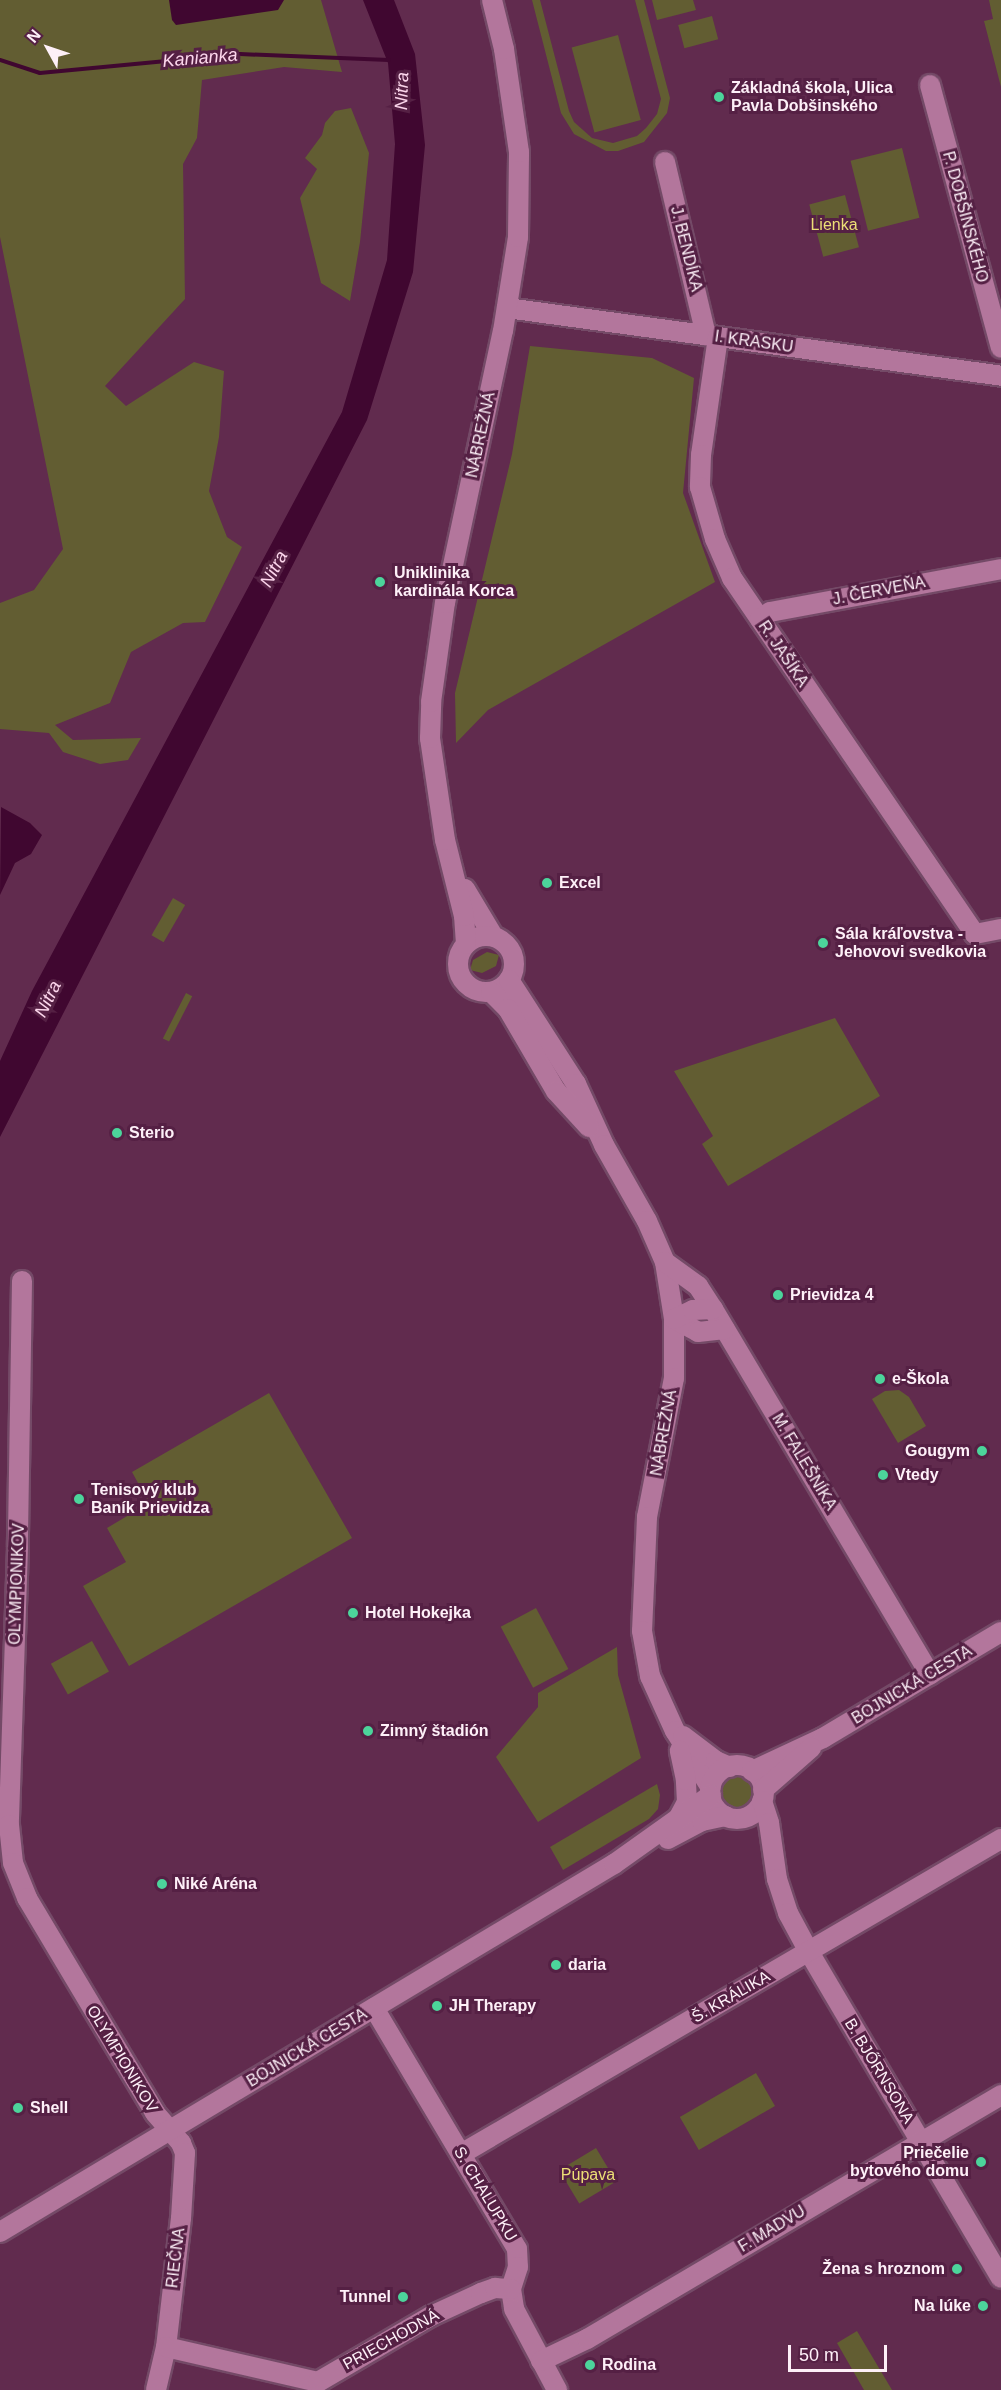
<!DOCTYPE html>
<html>
<head>
<meta charset="utf-8">
<style>
  body { margin:0 }
  #map { position:relative; width:1001px; height:2390px; overflow:hidden; background:#612b4e; font-family:Arial,sans-serif }
  div>[style] { position:absolute }
  .green>* { inset:0; background:#625d32; transform-origin:0 0 }
  .round { border-radius:50% }
  .water>* { inset:0; background:#400730 }
  .stream>* { height:4px; margin:-2px; padding:0 2px; transform-origin:2px; border-radius:2px; background:#400730 }
  .roads { filter:drop-shadow(2px 0 #744a67) drop-shadow(-2px 0 #744a67) drop-shadow(0 2px #744a67) drop-shadow(0 -2px #744a67) }
  .minor>* { height:20px; margin:-10px; padding:0 10px; transform-origin:10px; border-radius:10px; background:#b3769c }
  .minor>.ring { margin:-10px; padding:0; box-sizing:content-box; background:none; border:20px solid #b3769c; border-radius:50% }
  .dots>* { width:16px; height:16px; translate:-50% -50%; box-sizing:border-box; border:3px solid #552044; border-radius:50% }
  span { translate:-50% -50%; white-space:nowrap; text-align:center; line-height:1.15; -webkit-text-stroke:6px #552044; paint-order:stroke }
  .poi-label { font-size:16px; color:#fef0f8; font-weight:700 }
  .left { translate:0 -50%; text-align:left }
  .right { translate:-100% -50%; text-align:right }
  .street-label { font-size:16px; color:#fef0f8 }
  .park-label { font-size:16px; color:#eddf76 }
  .water-label { font-size:18px; color:#fcd6ec; font-style:italic }
  .north { position:absolute; left:18px; top:18px; width:60px; height:60px; -webkit-text-stroke:4px #552044; paint-order:stroke; rotate:310deg; font-size:16px; font-weight:700; line-height:24px; text-align:center; color:#fef0f8 }
  .north::after { content:''; display:block; margin:auto; width:21px; height:27px; background:#fef0f8; clip-path:polygon(50% 0,100% 100%,50% 72%,0 100%) }
  .scale { position:absolute; left:788px; top:2345px; width:99px; height:27px; box-sizing:border-box; border:3px solid #fef0f8; border-top:0; padding-left:8px; font-size:18px; line-height:21px; white-space:nowrap; color:#fef0f8; -webkit-text-stroke:4px #552044; paint-order:stroke }
</style>
</head>
<body>
<div id="map">
  <div class="green">
    <i style="clip-path:polygon(0 0,321px 0,342px 72px,284px 67px,202px 80px,197px 138px,183px 164px,185px 299px,105px 386px,126px 406px,194px 362px,224px 371px,219px 437px,209px 491px,227px 537px,242px 547px,205px 622px,183px 623px,131px 652px,110px 703px,55px 725px,73px 740px,141px 738px,128px 760px,100px 764px,63px 752px,49px 733px,0 729px,0 603px,34px 590px,63px 549px,0 237px)"></i>
    <i style="clip-path:polygon(532px 0,540px 0,569px 111px,574px 122px,592px 138px,613px 143px,637px 136px,646px 128px,657px 114px,661px 99px,635px 0,644px 0,670px 98px,667px 113px,644px 142px,618px 151px,606px 151px,574px 134px,561px 113px)"></i>
    <i style="clip-path:polygon(652px 0,693px 0,696px 10px,657px 20px)"></i>
    <i style="clip-path:polygon(989px 0,1001px 0,1001px 87px,984px 21px,993px 19px)"></i>
    <i style="left:712px;top:16px;width:24px;height:35px;rotate:75deg"></i>
    <i style="left:618px;top:35px;width:88px;height:48px;rotate:75deg"></i>
    <i style="clip-path:polygon(351px 108px,369px 153px,360px 242px,350px 301px,321px 283px,300px 198px,317px 169px,305px 158px,322px 135px,325px 123px,335px 111px)"></i>
    <i style="left:902px;top:148px;width:72px;height:53px;rotate:76deg"></i>
    <i style="left:845px;top:195px;width:54px;height:37px;rotate:75deg"></i>
    <i style="clip-path:polygon(530px 346px,652px 358px,694px 378px,683px 493px,715px 582px,488px 710px,456px 743px,455px 693px,512px 454px)"></i>
    <i style="left:173px;top:898px;width:14px;height:43px;rotate:30deg"></i>
    <i style="clip-path:polygon(487px 952px,499px 955px,496px 966px,482px 973px,470px 970px,473px 960px)"></i>
    <i style="left:186px;top:993px;width:7px;height:51px;rotate:27deg"></i>
    <i style="clip-path:polygon(835px 1018px,880px 1096px,728px 1186px,702px 1144px,713px 1136px,674px 1071px)"></i>
    <i style="clip-path:polygon(899px 1390px,909px 1397px,926px 1426px,898px 1443px,872px 1399px,885px 1391px)"></i>
    <i style="clip-path:polygon(269px 1393px,352px 1538px,129px 1666px,83px 1586px,126px 1562px,107px 1528px,149px 1503px,132px 1472px)"></i>
    <i style="left:536px;top:1608px;width:69px;height:40px;rotate:62deg"></i>
    <i style="left:92px;top:1641px;width:35px;height:47px;rotate:61deg"></i>
    <i style="clip-path:polygon(617px 1647px,618px 1675px,641px 1758px,538px 1822px,496px 1757px,538px 1707px,538px 1693px)"></i>
    <i class="round" style="left:720px;top:1776px;width:34px;height:34px"></i>
    <i style="clip-path:polygon(657px 1784px,660px 1795px,658px 1809px,649px 1819px,563px 1870px,550px 1847px)"></i>
    <i style="left:756px;top:2073px;width:38px;height:88px;rotate:60deg"></i>
    <i style="left:596px;top:2148px;width:39px;height:43px;rotate:59deg"></i>
    <i style="clip-path:polygon(857px 2331px,892px 2390px,864px 2390px,837px 2343px)"></i>
  </div>
  <div class="water">
    <i style="clip-path:polygon(169px 0,284px 0,278px 10px,176px 25px,172px 20px)"></i>
    <i style="clip-path:polygon(363px 0,394px 0,415px 54px,425px 145px,413px 272px,367px 420px,0 1137px,0 1061px,32px 991px,342px 412px,387px 260px,395px 144px,388px 63px)"></i>
    <i style="clip-path:polygon(1px 807px,30px 823px,42px 835px,31px 854px,15px 863px,0 895px)"></i>
  </div>
  <div class="stream">
    <i style="left:0;top:60px;width:42px;rotate:18deg"></i>
    <i style="left:40px;top:73px;width:201px;rotate:-5.4deg"></i>
    <i style="left:240px;top:54px;width:149px;rotate:2.3deg"></i>
  </div>
  <div class="roads">
    <div class="minor">
      <i style="left:930px;top:85px;width:272px;rotate:74.9deg"></i>
      <i style="left:665px;top:162px;width:178px;rotate:76.7deg"></i>
      <i style="left:507px;top:308px;width:499px;rotate:7.8deg"></i>
      <i style="left:718px;top:337px;width:119px;rotate:98.2deg"></i>
      <i style="left:701px;top:455px;width:32px;rotate:92deg"></i>
      <i style="left:700px;top:487px;width:54px;rotate:73.9deg"></i>
      <i style="left:715px;top:539px;width:43px;rotate:66.4deg"></i>
      <i style="left:732px;top:578px;width:431px;rotate:55.7deg"></i>
      <i style="left:975px;top:934px;width:26px;rotate:-11deg"></i>
      <i style="left:760px;top:619px;width:12px;rotate:-35deg"></i>
      <i style="left:770px;top:612px;width:235px;rotate:-10.5deg"></i>
      <i style="left:465px;top:889px;width:55px;rotate:59.2deg"></i>
      <i class="ring" style="left:458px;top:936px;width:36px;height:36px"></i>
      <i style="left:466px;top:944px;width:28px;rotate:-94deg"></i>
      <i style="left:464px;top:916px;width:78px;rotate:-104deg"></i>
      <i style="left:445px;top:840px;width:103px;rotate:-98.4deg"></i>
      <i style="left:430px;top:738px;width:36px;rotate:-88deg"></i>
      <i style="left:431px;top:702px;width:100px;rotate:-82deg"></i>
      <i style="left:445px;top:603px;width:278px;rotate:-78deg"></i>
      <i style="left:503px;top:331px;width:95px;rotate:-80.9deg"></i>
      <i style="left:518px;top:237px;width:85px;rotate:-89.3deg"></i>
      <i style="left:519px;top:152px;width:104px;rotate:-98.3deg"></i>
      <i style="left:504px;top:49px;width:50px;rotate:-103.8deg"></i>
      <i style="left:509px;top:980px;width:124px;rotate:57.2deg"></i>
      <i style="left:576px;top:1084px;width:67px;rotate:65.3deg"></i>
      <i style="left:604px;top:1145px;width:87px;rotate:60.5deg"></i>
      <i style="left:647px;top:1221px;width:45px;rotate:66.3deg"></i>
      <i style="left:665px;top:1262px;width:58px;rotate:81deg"></i>
      <i style="left:674px;top:1319px;width:59px;rotate:90deg"></i>
      <i style="left:674px;top:1378px;width:142px;rotate:101deg"></i>
      <i style="left:647px;top:1517px;width:114px;rotate:92.5deg"></i>
      <i style="left:642px;top:1631px;width:46px;rotate:79.9deg"></i>
      <i style="left:650px;top:1676px;width:60px;rotate:65.6deg"></i>
      <i style="left:675px;top:1731px;width:67px;rotate:57.7deg"></i>
      <i style="left:491px;top:992px;width:24px;rotate:45deg"></i>
      <i style="left:508px;top:1009px;width:95px;rotate:59.7deg"></i>
      <i style="left:556px;top:1091px;width:49px;rotate:47.5deg"></i>
      <i style="left:665px;top:1262px;width:41px;rotate:36deg"></i>
      <i style="left:698px;top:1286px;width:27px;rotate:57deg"></i>
      <i style="left:713px;top:1309px;width:425px;rotate:59.3deg"></i>
      <i style="left:22px;top:1281px;width:266px;rotate:90.9deg"></i>
      <i style="left:18px;top:1547px;width:278px;rotate:91.9deg"></i>
      <i style="left:9px;top:1825px;width:38px;rotate:84deg"></i>
      <i style="left:13px;top:1863px;width:38px;rotate:68deg"></i>
      <i style="left:27px;top:1898px;width:250px;rotate:59.2deg"></i>
      <i style="left:155px;top:2113px;width:40px;rotate:49deg"></i>
      <i style="left:181px;top:2143px;width:11px;rotate:68deg"></i>
      <i style="left:185px;top:2153px;width:65px;rotate:93.5deg"></i>
      <i style="left:181px;top:2218px;width:130px;rotate:96.6deg"></i>
      <i style="left:166px;top:2347px;width:44px;rotate:103.1deg"></i>
      <i style="left:674px;top:1319px;width:27px;rotate:28deg"></i>
      <i style="left:698px;top:1332px;width:27px;rotate:-6deg"></i>
      <i style="left:674px;top:1319px;width:21px;rotate:-25deg"></i>
      <i style="left:693px;top:1310px;width:20px;rotate:-3deg"></i>
      <i style="left:683px;top:1736px;width:41px;rotate:37.1deg"></i>
      <i style="left:716px;top:1761px;width:15px;rotate:23deg"></i>
      <i class="ring" style="left:710px;top:1765px;width:34px;height:34px"></i>
      <i style="left:752px;top:1771px;width:78px;rotate:-24.9deg"></i>
      <i style="left:823px;top:1738px;width:207px;rotate:-30.8deg"></i>
      <i style="left:763px;top:1790px;width:64px;rotate:-41.2deg"></i>
      <i style="left:762px;top:1801px;width:23px;rotate:72deg"></i>
      <i style="left:769px;top:1823px;width:57px;rotate:81.9deg"></i>
      <i style="left:777px;top:1879px;width:36px;rotate:72deg"></i>
      <i style="left:788px;top:1913px;width:44px;rotate:61.7deg"></i>
      <i style="left:809px;top:1952px;width:378px;rotate:59.5deg"></i>
      <i style="left:678px;top:1819px;width:19px;rotate:-62deg"></i>
      <i style="left:687px;top:1802px;width:22px;rotate:-93deg"></i>
      <i style="left:686px;top:1780px;width:30px;rotate:-102deg"></i>
      <i style="left:668px;top:1839px;width:38px;rotate:-28deg"></i>
      <i style="left:702px;top:1821px;width:24px;rotate:-12deg"></i>
      <i style="left:374px;top:2008px;width:280px;rotate:59.3deg"></i>
      <i style="left:517px;top:2249px;width:18px;rotate:87deg"></i>
      <i style="left:518px;top:2267px;width:23px;rotate:108deg"></i>
      <i style="left:511px;top:2289px;width:20px;rotate:81deg"></i>
      <i style="left:514px;top:2309px;width:92px;rotate:62deg"></i>
      <i style="left:461px;top:2154px;width:625px;rotate:-30.26deg"></i>
      <i style="left:0;top:2232px;width:716px;rotate:-30.94deg"></i>
      <i style="left:614px;top:1864px;width:119px;rotate:-35.4deg"></i>
      <i style="left:166px;top:2347px;width:156px;rotate:13deg"></i>
      <i style="left:318px;top:2382px;width:131px;rotate:-30.3deg"></i>
      <i style="left:431px;top:2316px;width:55px;rotate:-24.7deg"></i>
      <i style="left:481px;top:2293px;width:15px;rotate:-20deg"></i>
      <i style="left:495px;top:2288px;width:16px;rotate:4deg"></i>
      <i style="left:541px;top:2361px;width:51px;rotate:-25.6deg"></i>
      <i style="left:587px;top:2339px;width:481px;rotate:-30.5deg"></i>
    </div>
  </div>
  <div class="dots">
    <i style="left:719px;top:97px;background:#4cd49b"></i>
    <i style="left:380px;top:582px;background:#4cd49b"></i>
    <i style="left:547px;top:883px;background:#4cd49b"></i>
    <i style="left:823px;top:943px;background:#4cd49b"></i>
    <i style="left:117px;top:1133px;background:#4cd49b"></i>
    <i style="left:778px;top:1295px;background:#4cd49b"></i>
    <i style="left:880px;top:1379px;background:#4cd49b"></i>
    <i style="left:982px;top:1451px;background:#4cd49b"></i>
    <i style="left:883px;top:1475px;background:#4cd49b"></i>
    <i style="left:79px;top:1499px;background:#4cd49b"></i>
    <i style="left:353px;top:1613px;background:#4cd49b"></i>
    <i style="left:368px;top:1731px;background:#4cd49b"></i>
    <i style="left:162px;top:1884px;background:#4cd49b"></i>
    <i style="left:556px;top:1965px;background:#4cd49b"></i>
    <i style="left:437px;top:2006px;background:#4cd49b"></i>
    <i style="left:18px;top:2108px;background:#4cd49b"></i>
    <i style="left:981px;top:2162px;background:#4cd49b"></i>
    <i style="left:957px;top:2269px;background:#4cd49b"></i>
    <i style="left:403px;top:2297px;background:#4cd49b"></i>
    <i style="left:983px;top:2306px;background:#4cd49b"></i>
    <i style="left:590px;top:2365px;background:#4cd49b"></i>
  </div>
  <div class="poi-label">
    <span class="left" style="left:731px;top:97px">Základná škola, Ulica<br>Pavla Dobšinského</span>
    <span class="left" style="left:394px;top:582px">Uniklinika<br>kardinála Korca</span>
    <span class="left" style="left:559px;top:883px">Excel</span>
    <span class="left" style="left:835px;top:943px">Sála kráľovstva -<br>Jehovovi svedkovia</span>
    <span class="left" style="left:129px;top:1133px">Sterio</span>
    <span class="left" style="left:790px;top:1295px">Prievidza 4</span>
    <span class="left" style="left:892px;top:1379px">e-Škola</span>
    <span class="right" style="left:970px;top:1451px">Gougym</span>
    <span class="left" style="left:895px;top:1475px">Vtedy</span>
    <span class="left" style="left:91px;top:1499px">Tenisový klub<br>Baník Prievidza</span>
    <span class="left" style="left:365px;top:1613px">Hotel Hokejka</span>
    <span class="left" style="left:380px;top:1731px">Zimný štadión</span>
    <span class="left" style="left:174px;top:1884px">Niké Aréna</span>
    <span class="left" style="left:568px;top:1965px">daria</span>
    <span class="left" style="left:449px;top:2006px">JH Therapy</span>
    <span class="left" style="left:30px;top:2108px">Shell</span>
    <span class="right" style="left:969px;top:2162px">Priečelie<br>bytového domu</span>
    <span class="right" style="left:945px;top:2269px">Žena s hroznom</span>
    <span class="right" style="left:391px;top:2297px">Tunnel</span>
    <span class="right" style="left:971px;top:2306px">Na lúke</span>
    <span class="left" style="left:602px;top:2365px">Rodina</span>
  </div>
  <div class="street-label">
    <span style="left:965px;top:217px;rotate:75deg">P. DOBŠINSKÉHO</span>
    <span style="left:686px;top:249px;rotate:76deg">J. BENDÍKA</span>
    <span style="left:754px;top:342px;rotate:8deg">I. KRASKU</span>
    <span style="left:481px;top:435px;rotate:-78deg">NÁBREŽNÁ</span>
    <span style="left:879px;top:591px;rotate:-11deg">J. ČERVEŇA</span>
    <span style="left:783px;top:654px;rotate:56deg">R. JAŠÍKA</span>
    <span style="left:664px;top:1433px;rotate:-80deg">NÁBREŽNÁ</span>
    <span style="left:804px;top:1462px;rotate:59deg">M. FALEŠNÍKA</span>
    <span style="left:17px;top:1584px;rotate:-88deg">OLYMPIONIKOV</span>
    <span style="left:912px;top:1685px;rotate:-31deg">BOJNICKÁ CESTA</span>
    <span style="left:731px;top:1997px;rotate:-30deg">Š. KRÁLIKA</span>
    <span style="left:307px;top:2048px;rotate:-31deg">BOJNICKÁ CESTA</span>
    <span style="left:122px;top:2059px;rotate:59deg">OLYMPIONIKOV</span>
    <span style="left:879px;top:2071px;rotate:59deg">B. BJŐRNSONA</span>
    <span style="left:485px;top:2194px;rotate:59deg">S. CHALUPKU</span>
    <span style="left:772px;top:2229px;rotate:-31deg">F. MADVU</span>
    <span style="left:176px;top:2258px;rotate:-83deg">RIEČNA</span>
    <span style="left:391px;top:2340px;rotate:-29deg">PRIECHODNÁ</span>
  </div>
  <div class="park-label">
    <span style="left:834px;top:225px">Lienka</span>
    <span style="left:588px;top:2175px">Púpava</span>
  </div>
  <div class="water-label">
    <span style="left:200px;top:58px;rotate:-5deg">Kanianka</span>
    <span style="left:402px;top:91px;rotate:-88deg">Nitra</span>
    <span style="left:274px;top:569px;rotate:-62deg">Nitra</span>
    <span style="left:48px;top:999px;rotate:-64deg">Nitra</span>
  </div>
  <div class="north">N</div>
  <div class="scale">50 m</div>
</div>
</body>
</html>
